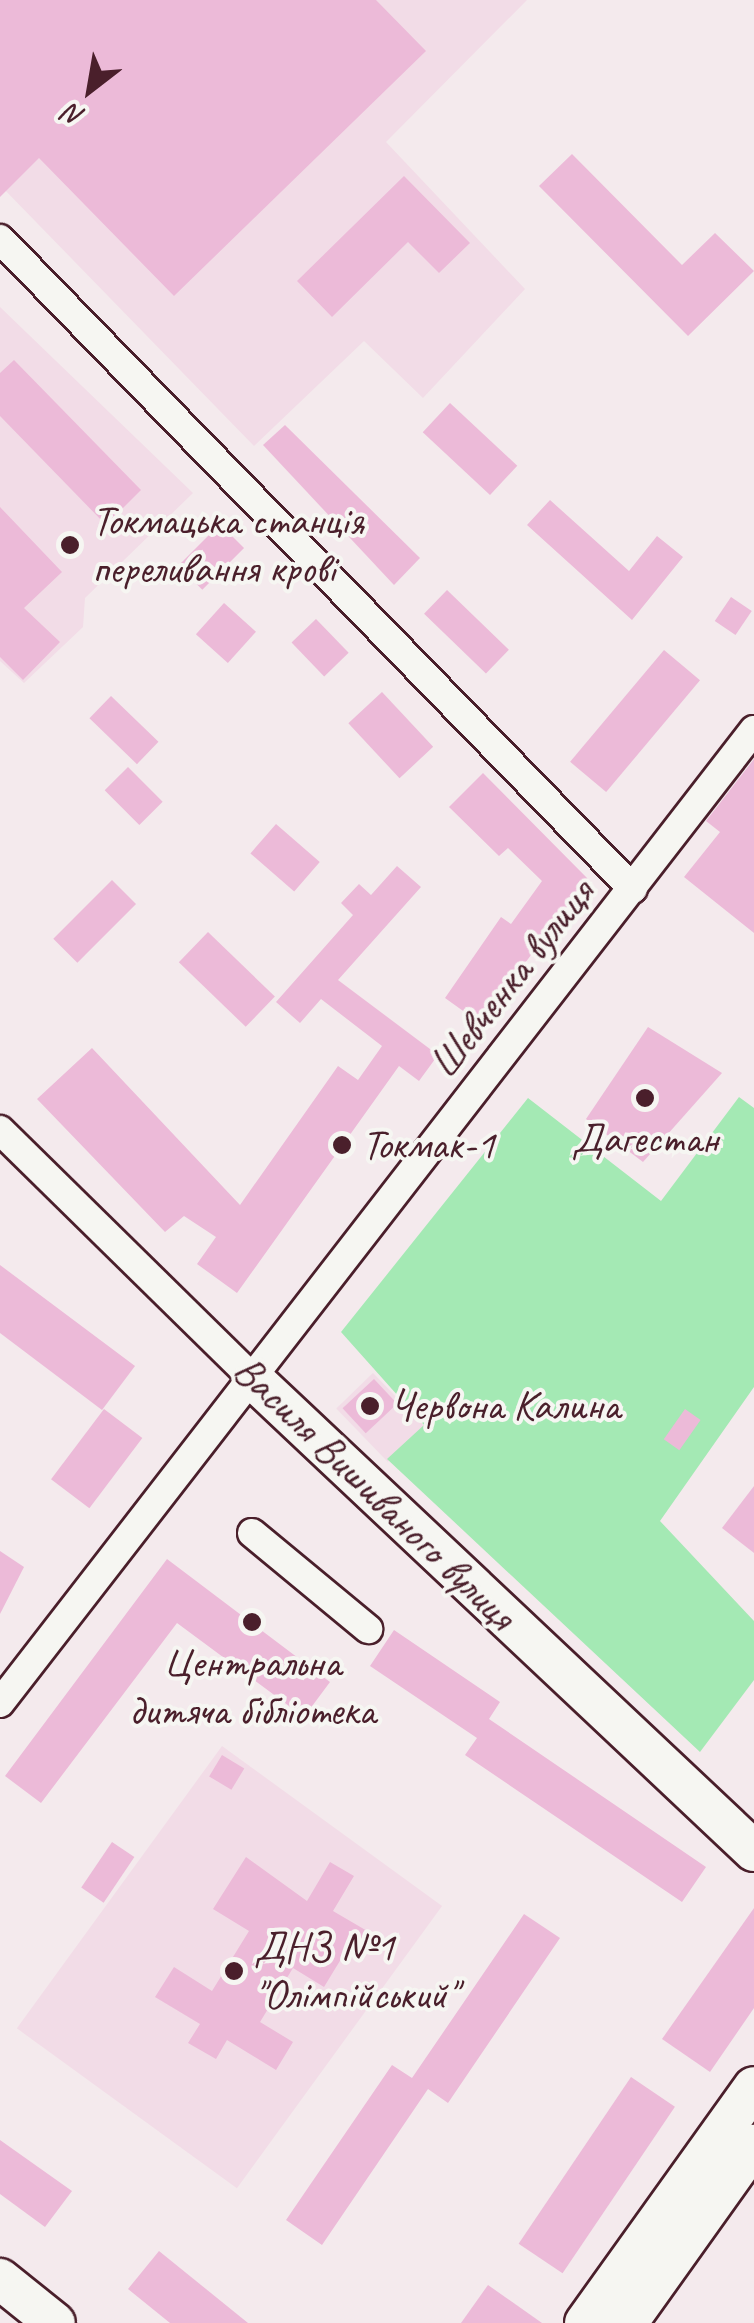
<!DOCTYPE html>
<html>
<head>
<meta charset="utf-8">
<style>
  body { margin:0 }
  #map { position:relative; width:754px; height:2323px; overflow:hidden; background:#f4eaed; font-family:Caveat,sans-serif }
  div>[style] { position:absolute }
  .built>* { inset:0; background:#f2dce7; transform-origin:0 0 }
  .green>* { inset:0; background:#a4e9b4 }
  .building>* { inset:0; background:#ecbad8; transform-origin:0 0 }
  .roads { filter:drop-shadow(2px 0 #4a1f2b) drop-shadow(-2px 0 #4a1f2b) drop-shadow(0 2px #4a1f2b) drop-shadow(0 -2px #4a1f2b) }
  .street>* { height:28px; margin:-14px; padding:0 14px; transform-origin:14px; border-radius:14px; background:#f6f6f2 }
  .secondary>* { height:40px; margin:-20px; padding:0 20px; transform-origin:20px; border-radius:20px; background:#f6f6f2 }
  .dots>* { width:28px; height:28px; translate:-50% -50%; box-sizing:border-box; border:5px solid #f6f6f2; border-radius:50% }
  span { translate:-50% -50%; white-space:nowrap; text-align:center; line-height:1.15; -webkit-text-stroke:8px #f6f6f2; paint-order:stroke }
  .poi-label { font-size:42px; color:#4a1f2b }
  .left { translate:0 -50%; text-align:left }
  .street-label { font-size:42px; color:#4a1f2b }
  .north { position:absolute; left:40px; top:40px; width:100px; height:100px; -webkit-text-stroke:8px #f6f6f2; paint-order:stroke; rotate:211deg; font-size:28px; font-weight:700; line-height:40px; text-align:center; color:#4a1f2b }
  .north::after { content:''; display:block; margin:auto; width:35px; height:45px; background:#4a1f2b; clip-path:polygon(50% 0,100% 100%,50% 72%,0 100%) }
</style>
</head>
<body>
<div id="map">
  <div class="built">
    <i style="clip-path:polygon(0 0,527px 0,386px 142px,525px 289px,423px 398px,364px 341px,254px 446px,0 185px)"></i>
    <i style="clip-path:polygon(0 307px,193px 493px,85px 598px,83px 627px,24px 683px,0 661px)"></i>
    <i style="left:373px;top:1373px;width:74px;height:51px;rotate:46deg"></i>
    <i style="left:222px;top:1746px;width:272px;height:349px;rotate:36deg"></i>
  </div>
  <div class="green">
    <i style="clip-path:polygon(739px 1097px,754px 1108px,754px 1387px,660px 1521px,754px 1621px,754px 1680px,700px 1752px,387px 1459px,424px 1425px,341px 1332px,528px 1098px,661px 1201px)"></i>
  </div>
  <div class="building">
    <i style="clip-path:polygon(0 0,376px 0,426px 51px,174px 296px,39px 158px,0 197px)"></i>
    <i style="clip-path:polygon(572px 154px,682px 265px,715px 233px,754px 271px,688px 336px,539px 186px)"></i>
    <i style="clip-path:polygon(404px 176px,470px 243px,439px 273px,408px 242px,332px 317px,297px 281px)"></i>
    <i style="clip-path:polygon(14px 360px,141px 490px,106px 525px,0 416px,0 373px)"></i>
    <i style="left:450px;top:403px;width:92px;height:40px;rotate:43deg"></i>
    <i style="clip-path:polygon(285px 425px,420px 558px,394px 585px,263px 445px)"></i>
    <i style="clip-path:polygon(550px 500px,629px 571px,657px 536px,683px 557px,632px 620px,527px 525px)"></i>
    <i style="clip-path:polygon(0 507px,62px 572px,24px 608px,60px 642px,23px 680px,0 657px)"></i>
    <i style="left:220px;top:524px;width:34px;height:59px;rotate:45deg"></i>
    <i style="left:447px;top:590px;width:86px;height:33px;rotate:44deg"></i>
    <i style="left:731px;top:597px;width:25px;height:29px;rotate:34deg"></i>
    <i style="left:224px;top:603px;width:43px;height:42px;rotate:42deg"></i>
    <i style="left:316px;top:619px;width:47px;height:34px;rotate:46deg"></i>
    <i style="left:664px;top:650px;width:47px;height:146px;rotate:40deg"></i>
    <i style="left:382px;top:692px;width:75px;height:46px;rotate:47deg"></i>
    <i style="left:111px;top:696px;width:66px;height:31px;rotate:44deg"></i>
    <i style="clip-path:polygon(754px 759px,754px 933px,684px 877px,720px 832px,706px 821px)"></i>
    <i style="left:128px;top:767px;width:49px;height:33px;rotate:45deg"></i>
    <i style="clip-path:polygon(483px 773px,588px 879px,480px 1023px,445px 998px,501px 917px,511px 924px,542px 881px,508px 848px,499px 856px,449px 807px)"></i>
    <i style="left:276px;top:824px;width:58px;height:39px;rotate:41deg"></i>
    <i style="clip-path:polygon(397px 866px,421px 887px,338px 980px,438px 1055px,419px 1081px,399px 1066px,237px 1293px,197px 1264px,216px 1237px,184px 1216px,165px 1232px,37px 1099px,92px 1048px,240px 1205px,338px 1066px,358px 1080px,382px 1046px,321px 999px,300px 1023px,276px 1002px,353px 915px,341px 903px,359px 884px,371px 895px)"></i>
    <i style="left:112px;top:880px;width:34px;height:83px;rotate:45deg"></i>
    <i style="left:208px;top:932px;width:93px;height:42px;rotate:44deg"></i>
    <i style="clip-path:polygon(648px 1027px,722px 1073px,643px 1162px,586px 1119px)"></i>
    <i style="clip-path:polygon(0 1265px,135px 1366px,102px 1410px,0 1333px)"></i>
    <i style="left:374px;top:1379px;width:34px;height:43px;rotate:47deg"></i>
    <i style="left:104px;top:1409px;width:48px;height:88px;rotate:37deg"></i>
    <i style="left:685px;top:1409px;width:19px;height:37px;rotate:35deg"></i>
    <i style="clip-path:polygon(754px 1486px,754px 1553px,722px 1528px)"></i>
    <i style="clip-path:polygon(0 1551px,24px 1567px,0 1614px)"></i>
    <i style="clip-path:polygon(167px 1559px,330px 1682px,304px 1717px,177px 1623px,41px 1803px,5px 1776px)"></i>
    <i style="clip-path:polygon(394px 1630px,500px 1702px,489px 1719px,706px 1867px,682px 1902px,465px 1755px,477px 1738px,370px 1666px)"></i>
    <i style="left:222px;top:1755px;width:26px;height:25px;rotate:31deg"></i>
    <i style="left:112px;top:1842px;width:27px;height:55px;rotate:34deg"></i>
    <i style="clip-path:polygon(246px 1857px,307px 1901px,330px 1862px,354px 1876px,333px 1911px,374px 1935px,363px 1954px,349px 1946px,324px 1987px,293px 1968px,260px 2022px,293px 2042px,276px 2070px,227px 2040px,216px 2059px,188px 2043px,200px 2024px,155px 1997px,174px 1967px,212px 1991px,249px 1931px,213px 1909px)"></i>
    <i style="clip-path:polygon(754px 1908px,754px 2008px,710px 2072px,662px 2039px)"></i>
    <i style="clip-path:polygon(524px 1914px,560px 1938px,448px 2103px,428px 2089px,322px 2245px,286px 2220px,392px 2065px,412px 2078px)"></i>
    <i style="left:631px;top:2077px;width:53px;height:201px;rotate:34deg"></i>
    <i style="clip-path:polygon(0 2140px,72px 2191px,45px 2227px,0 2194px)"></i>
    <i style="clip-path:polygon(159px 2251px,248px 2323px,170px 2323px,128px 2289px)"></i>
    <i style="clip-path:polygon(488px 2285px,542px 2323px,461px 2323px)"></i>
  </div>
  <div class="roads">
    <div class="street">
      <i style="left:0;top:239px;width:907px;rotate:45.76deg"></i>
      <i style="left:0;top:1130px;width:356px;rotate:44.5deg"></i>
      <i style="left:252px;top:1533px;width:151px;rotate:39.6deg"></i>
      <i style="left:0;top:1703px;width:1231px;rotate:-52.23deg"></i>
    </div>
    <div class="secondary">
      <i style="left:254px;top:1380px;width:687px;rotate:43.29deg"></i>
      <i style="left:0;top:2279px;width:70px;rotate:38.7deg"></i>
      <i style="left:585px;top:2323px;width:290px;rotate:-54.4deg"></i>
      <i style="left:627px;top:2323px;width:219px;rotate:-54.5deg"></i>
    </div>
  </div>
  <div class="dots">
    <i style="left:70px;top:545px;background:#4a1f2b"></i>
    <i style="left:645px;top:1098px;background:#4a1f2b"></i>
    <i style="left:342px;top:1145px;background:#4a1f2b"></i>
    <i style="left:370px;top:1406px;background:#4a1f2b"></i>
    <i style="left:252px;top:1622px;background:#4a1f2b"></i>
    <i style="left:234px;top:1971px;background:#4a1f2b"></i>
  </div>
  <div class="poi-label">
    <span class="left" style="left:92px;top:545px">Токмацька станція<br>переливання крові</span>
    <span style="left:645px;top:1139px">Дагестан</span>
    <span class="left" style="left:362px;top:1145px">Токмак-1</span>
    <span class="left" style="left:390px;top:1406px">Червона Калина</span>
    <span style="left:252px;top:1687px">Центральна<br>дитяча бібліотека</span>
    <span class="left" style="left:254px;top:1971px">ДНЗ №1<br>"Олімпійський"</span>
  </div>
  <div class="street-label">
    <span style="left:512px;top:979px;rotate:-52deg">Шевченка вулиця</span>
    <span style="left:374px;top:1493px;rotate:44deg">Василя Вишиваного вулиця</span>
  </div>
  <div class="north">N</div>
</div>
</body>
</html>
